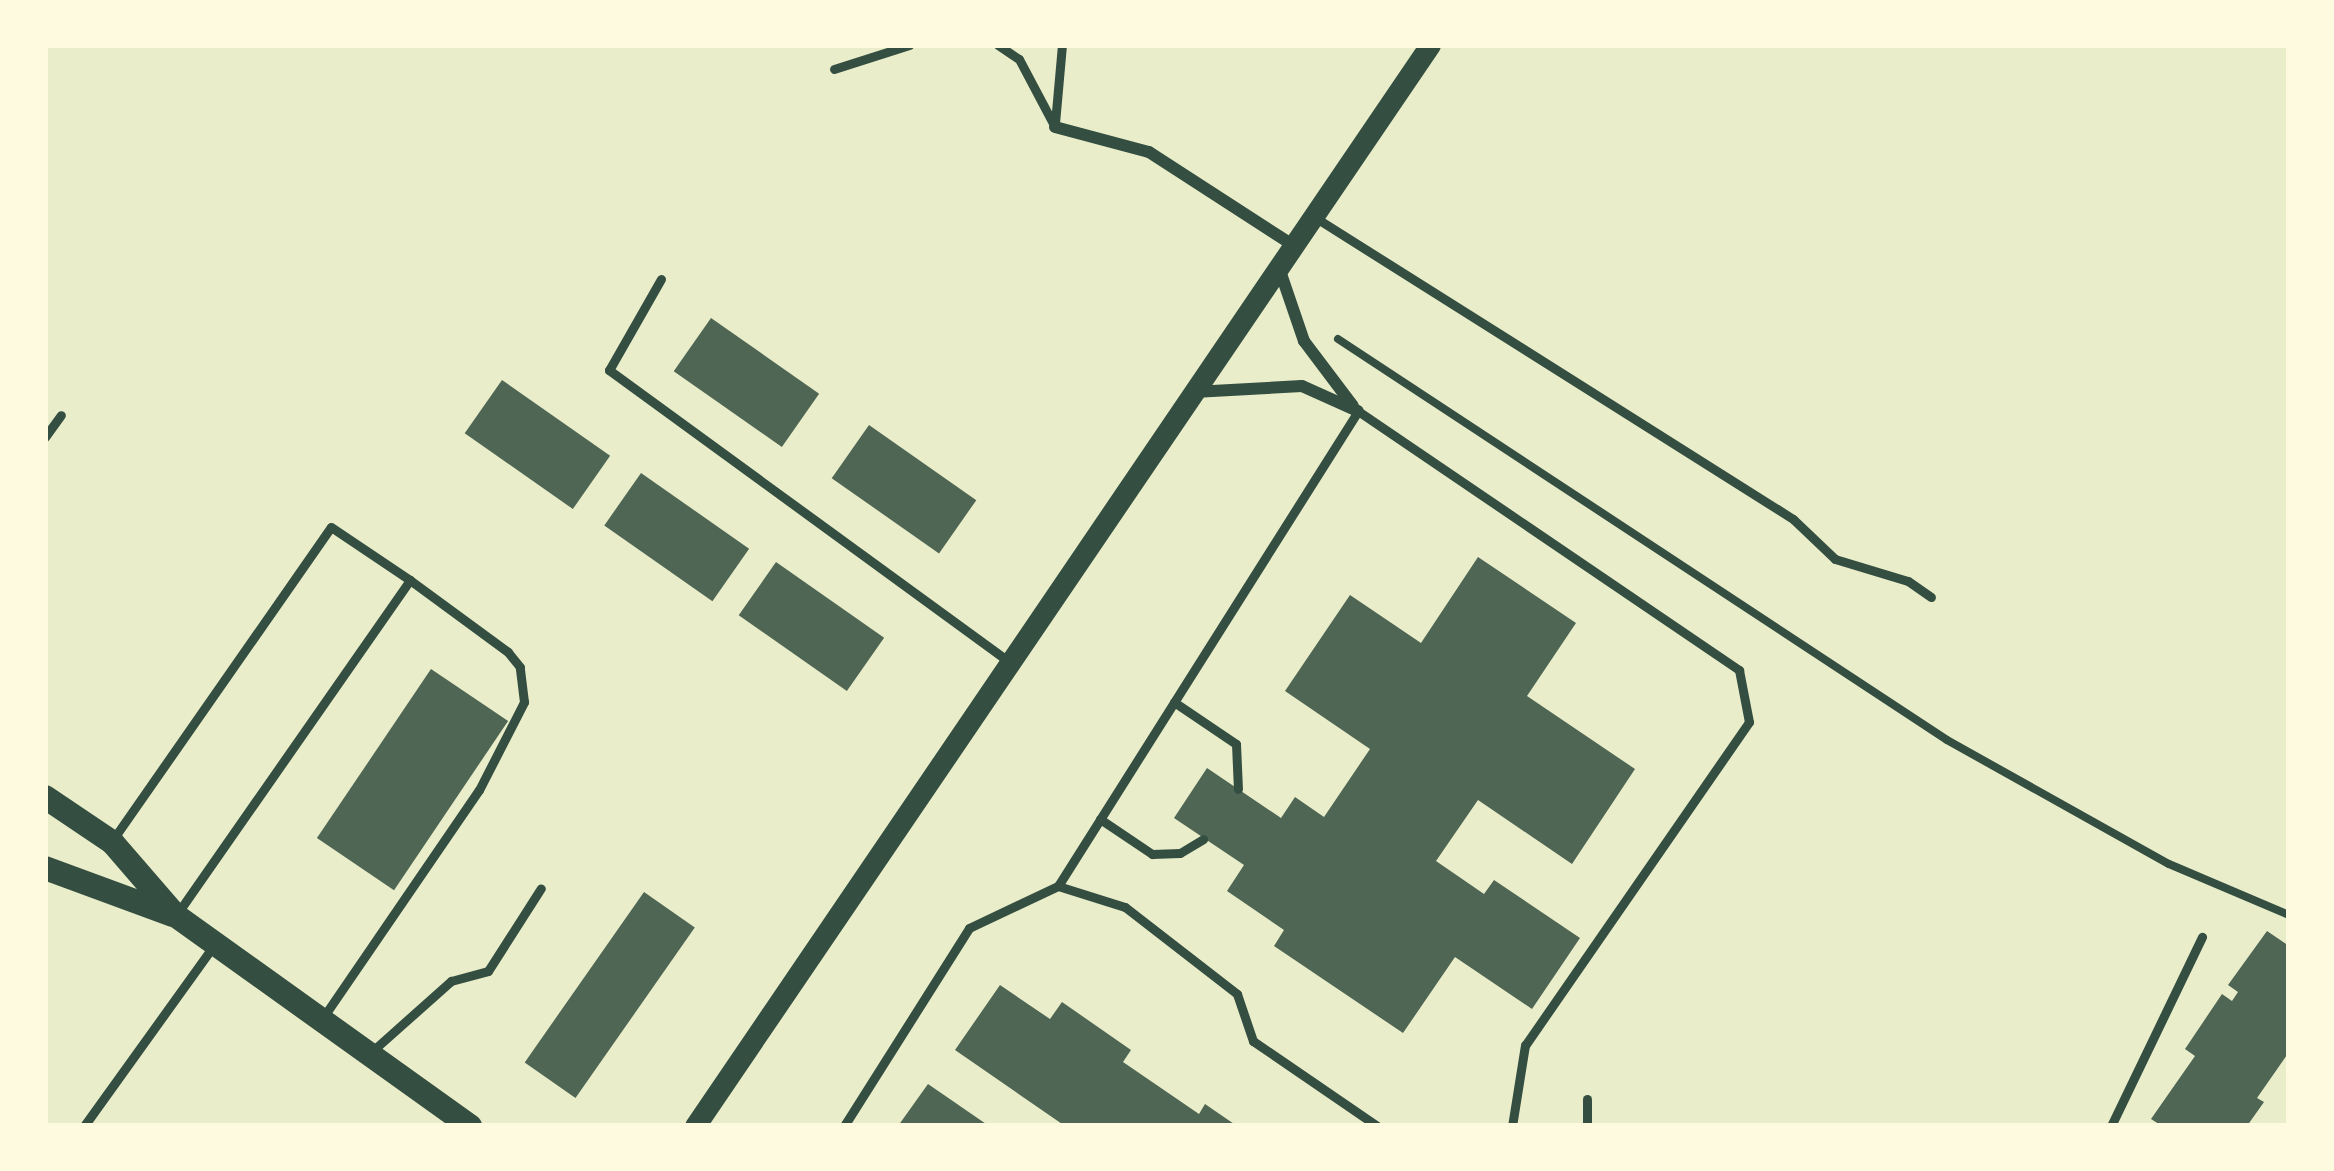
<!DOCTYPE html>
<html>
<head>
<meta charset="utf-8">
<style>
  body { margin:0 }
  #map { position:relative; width:2334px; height:1171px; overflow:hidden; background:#e9edc9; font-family:"Libre Baskerville",serif }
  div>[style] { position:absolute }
  .building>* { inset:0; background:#4f6655; transform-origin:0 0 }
  .path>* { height:8px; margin:-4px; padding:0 4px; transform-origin:4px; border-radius:4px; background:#344e41 }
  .service>* { height:9px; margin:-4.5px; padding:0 4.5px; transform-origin:4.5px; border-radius:4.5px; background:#344e41 }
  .minor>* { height:12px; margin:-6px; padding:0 6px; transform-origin:6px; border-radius:6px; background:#344e41 }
  .tertiary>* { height:21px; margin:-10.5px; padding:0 10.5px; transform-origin:10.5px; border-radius:10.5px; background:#344e41 }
  .secondary>* { height:24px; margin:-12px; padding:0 12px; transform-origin:12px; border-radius:12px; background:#344e41 }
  span { translate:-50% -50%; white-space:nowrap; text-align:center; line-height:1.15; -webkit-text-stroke:12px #fefae0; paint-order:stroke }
  .frame { position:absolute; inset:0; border:48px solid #fefae0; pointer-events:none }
</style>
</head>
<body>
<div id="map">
  <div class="building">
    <i style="left:711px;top:318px;width:132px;height:65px;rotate:35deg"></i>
    <i style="left:502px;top:380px;width:132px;height:65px;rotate:35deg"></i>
    <i style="left:869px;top:425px;width:131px;height:65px;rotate:35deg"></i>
    <i style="left:641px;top:473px;width:132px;height:64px;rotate:35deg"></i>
    <i style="clip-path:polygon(1478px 557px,1576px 623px,1527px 696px,1635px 769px,1572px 864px,1478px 800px,1436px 861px,1484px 894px,1494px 880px,1580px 938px,1532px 1009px,1455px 957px,1403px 1033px,1274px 946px,1284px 930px,1227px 891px,1244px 865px,1174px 818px,1207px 768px,1281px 818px,1295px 797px,1324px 817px,1370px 749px,1285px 691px,1350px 595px,1421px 643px)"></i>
    <i style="left:776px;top:562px;width:132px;height:65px;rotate:35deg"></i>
    <i style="left:431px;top:669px;width:93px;height:204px;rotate:34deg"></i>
    <i style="left:644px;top:892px;width:62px;height:208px;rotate:35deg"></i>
    <i style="clip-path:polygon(2267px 931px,2289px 946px,2289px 1052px,2257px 1098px,2264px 1102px,2247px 1126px,2162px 1126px,2151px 1119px,2195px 1056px,2185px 1049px,2222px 994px,2232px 1001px,2238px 992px,2228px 985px)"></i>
    <i style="clip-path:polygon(1000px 985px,1050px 1019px,1062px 1002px,1131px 1050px,1123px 1062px,1199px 1114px,1205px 1104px,1237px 1126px,1065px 1126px,955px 1050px)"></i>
    <i style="clip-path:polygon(928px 1084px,989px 1126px,898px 1126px)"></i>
  </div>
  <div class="path">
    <i style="left:1338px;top:339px;width:729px;rotate:33.36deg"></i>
    <i style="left:1947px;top:740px;width:254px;rotate:29.2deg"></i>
    <i style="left:2169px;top:864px;width:130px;rotate:23deg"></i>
  </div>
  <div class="service">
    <i style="left:998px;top:45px;width:25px;rotate:34deg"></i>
    <i style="left:1019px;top:59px;width:77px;rotate:62.1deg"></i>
    <i style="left:834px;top:69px;width:79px;rotate:-17.7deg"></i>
    <i style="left:1055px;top:123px;width:78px;rotate:-84.9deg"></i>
    <i style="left:1316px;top:218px;width:564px;rotate:32.25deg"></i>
    <i style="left:1793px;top:519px;width:58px;rotate:43.6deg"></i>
    <i style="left:1835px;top:559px;width:76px;rotate:16.8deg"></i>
    <i style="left:1908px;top:581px;width:28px;rotate:35deg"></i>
    <i style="left:661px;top:279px;width:105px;rotate:119.7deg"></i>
    <i style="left:609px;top:370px;width:496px;rotate:36.1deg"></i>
    <i style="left:45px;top:437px;width:27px;rotate:-54deg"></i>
    <i style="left:1174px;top:702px;width:75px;rotate:34.1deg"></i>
    <i style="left:1236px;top:744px;width:45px;rotate:87.5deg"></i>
    <i style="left:1100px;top:819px;width:63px;rotate:33.9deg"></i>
    <i style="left:1152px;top:854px;width:28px;rotate:-2deg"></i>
    <i style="left:1180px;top:853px;width:27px;rotate:-31deg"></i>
    <i style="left:114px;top:838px;width:379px;rotate:-55.1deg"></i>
    <i style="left:331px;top:527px;width:95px;rotate:33.9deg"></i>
    <i style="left:410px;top:580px;width:404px;rotate:124.9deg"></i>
    <i style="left:1058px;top:886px;width:562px;rotate:-57.72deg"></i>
    <i style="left:1358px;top:411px;width:461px;rotate:34.2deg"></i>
    <i style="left:1739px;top:670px;width:53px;rotate:79.1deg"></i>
    <i style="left:1749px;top:722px;width:393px;rotate:124.7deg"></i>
    <i style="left:1525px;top:1045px;width:82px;rotate:99.1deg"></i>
    <i style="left:322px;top:1019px;width:278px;rotate:-55.6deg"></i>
    <i style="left:479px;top:790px;width:99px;rotate:-62.9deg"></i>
    <i style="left:524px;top:702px;width:35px;rotate:-97deg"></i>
    <i style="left:520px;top:667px;width:19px;rotate:-129deg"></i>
    <i style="left:508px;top:652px;width:122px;rotate:-143.7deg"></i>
    <i style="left:369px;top:1054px;width:110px;rotate:-41.7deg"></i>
    <i style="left:451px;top:981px;width:38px;rotate:-15deg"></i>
    <i style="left:488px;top:971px;width:98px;rotate:-57.4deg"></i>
    <i style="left:1587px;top:1099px;width:27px;rotate:90deg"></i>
    <i style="left:84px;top:1126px;width:224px;rotate:-54.3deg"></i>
    <i style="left:844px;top:1126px;width:234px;rotate:-57.7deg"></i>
    <i style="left:969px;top:928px;width:98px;rotate:-25.3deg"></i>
    <i style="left:1058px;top:886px;width:70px;rotate:17.4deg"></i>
    <i style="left:1125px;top:907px;width:142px;rotate:37.8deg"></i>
    <i style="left:1237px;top:994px;width:50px;rotate:71.2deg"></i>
    <i style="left:1253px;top:1041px;width:150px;rotate:34.4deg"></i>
    <i style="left:2111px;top:1126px;width:210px;rotate:-64.3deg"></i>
  </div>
  <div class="minor">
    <i style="left:1055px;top:127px;width:97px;rotate:14.9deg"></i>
    <i style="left:1149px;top:152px;width:169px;rotate:32.9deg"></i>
    <i style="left:1279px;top:268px;width:77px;rotate:71.1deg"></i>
    <i style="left:1304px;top:341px;width:81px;rotate:53deg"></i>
    <i style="left:1194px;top:392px;width:108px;rotate:-3.2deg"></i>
    <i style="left:1302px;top:386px;width:61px;rotate:24.1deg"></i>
  </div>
  <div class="tertiary">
    <i style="left:695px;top:1126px;width:1307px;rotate:-55.79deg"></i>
  </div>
  <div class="secondary">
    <i style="left:45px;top:797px;width:81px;rotate:33.9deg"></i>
    <i style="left:112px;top:842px;width:96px;rotate:49.2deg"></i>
    <i style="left:175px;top:915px;width:363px;rotate:35.6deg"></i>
    <i style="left:45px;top:868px;width:136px;rotate:20.2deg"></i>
  </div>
  <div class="frame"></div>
</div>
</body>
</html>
